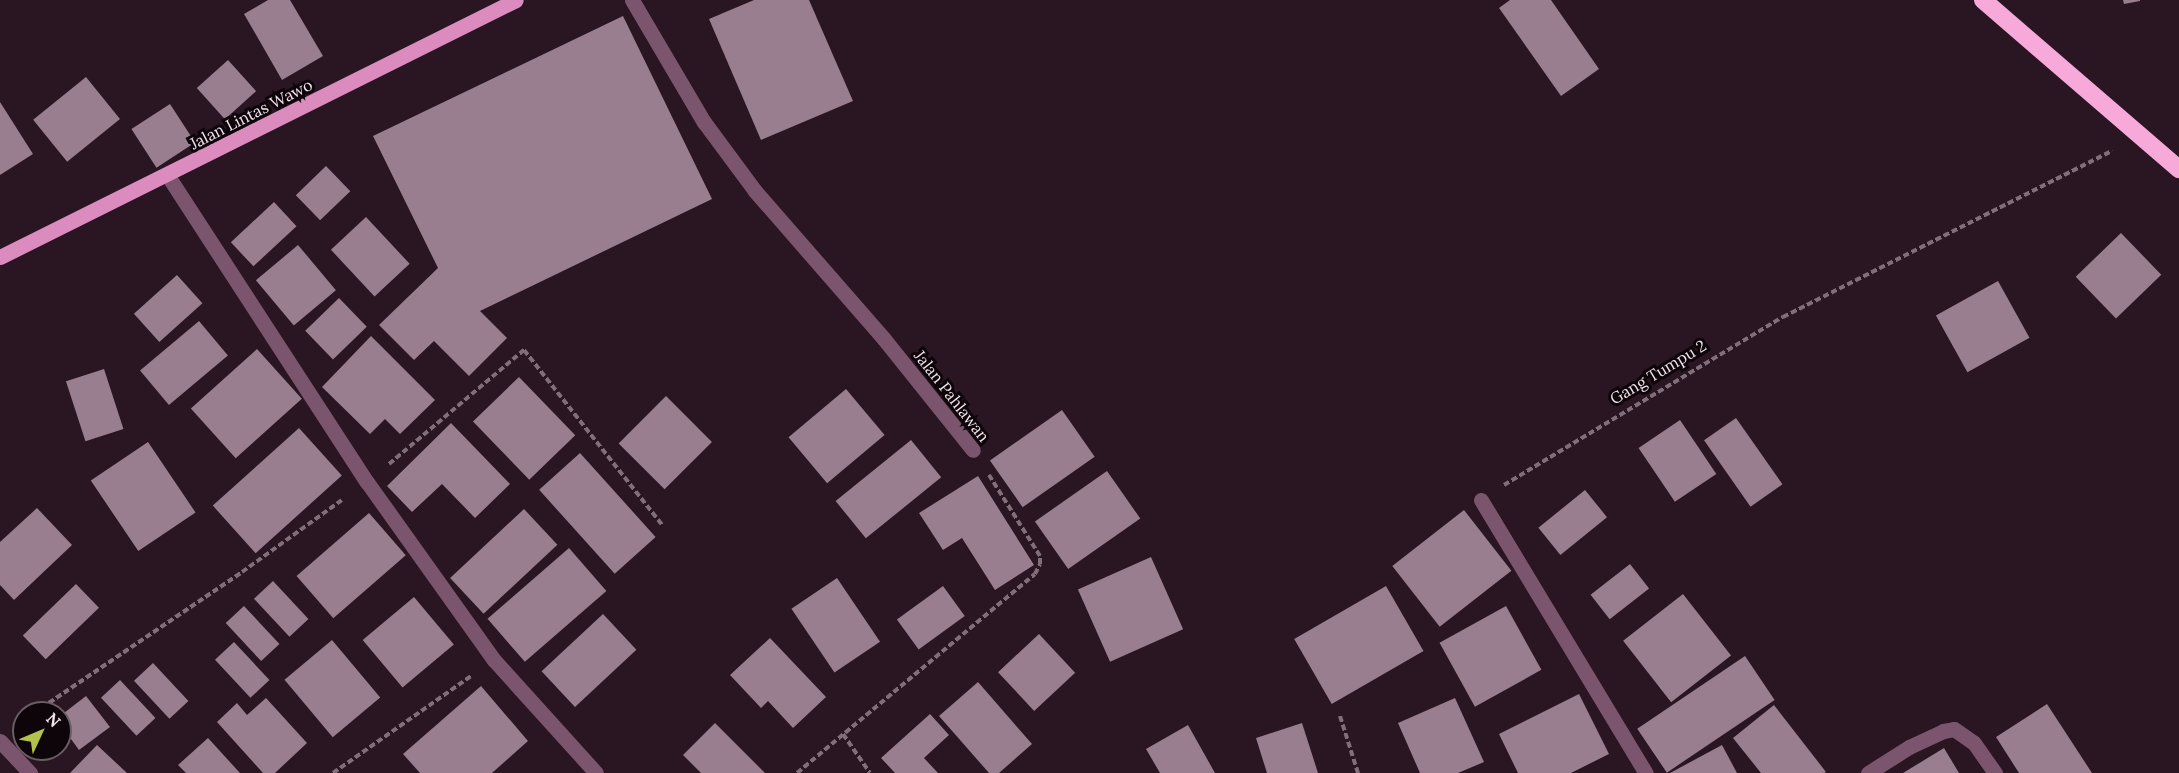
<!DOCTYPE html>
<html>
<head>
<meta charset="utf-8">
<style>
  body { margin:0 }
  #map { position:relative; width:2179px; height:773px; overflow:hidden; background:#2a1522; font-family:Lora,serif }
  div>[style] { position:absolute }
  .building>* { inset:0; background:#987e8e; transform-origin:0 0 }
  .path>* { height:4px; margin-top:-2px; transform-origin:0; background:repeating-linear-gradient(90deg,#806e79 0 6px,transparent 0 9px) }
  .minor>* { height:15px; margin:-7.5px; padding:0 7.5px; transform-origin:7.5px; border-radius:7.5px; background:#7b556d }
  .major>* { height:15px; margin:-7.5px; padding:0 7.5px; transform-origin:7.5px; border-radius:7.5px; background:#db8bbe }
  .highway>* { height:18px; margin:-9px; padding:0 9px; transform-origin:9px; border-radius:9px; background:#f7a9da }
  span { translate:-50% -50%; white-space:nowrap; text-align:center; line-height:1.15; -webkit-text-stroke:6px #0d0509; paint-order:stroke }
  .street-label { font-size:16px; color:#f3e4ed }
  .north { position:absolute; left:12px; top:701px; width:60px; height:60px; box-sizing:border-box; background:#0d0509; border:2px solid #695e64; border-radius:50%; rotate:46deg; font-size:16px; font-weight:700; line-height:24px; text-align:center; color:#f3e4ed }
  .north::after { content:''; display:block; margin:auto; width:21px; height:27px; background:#b3c24b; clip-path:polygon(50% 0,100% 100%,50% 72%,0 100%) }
</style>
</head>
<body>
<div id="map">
  <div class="building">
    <i style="clip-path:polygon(268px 0,290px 0,323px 56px,282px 80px,244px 14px)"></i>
    <i style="clip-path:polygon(754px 0,809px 0,853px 101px,761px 140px,709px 19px)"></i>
    <i style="clip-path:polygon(1510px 0,1551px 0,1599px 69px,1561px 96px,1499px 8px)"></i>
    <i style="clip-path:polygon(2123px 0,2140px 0,2140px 1px,2124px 4px)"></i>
    <i style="clip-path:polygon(623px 16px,712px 199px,480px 311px,507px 338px,469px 376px,434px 341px,414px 360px,379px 325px,438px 268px,373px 136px)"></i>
    <i style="left:228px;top:60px;width:42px;height:42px;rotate:48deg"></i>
    <i style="left:86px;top:77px;width:54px;height:68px;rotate:51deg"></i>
    <i style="clip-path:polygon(0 102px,33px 154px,0 175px)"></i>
    <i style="left:170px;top:104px;width:46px;height:46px;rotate:57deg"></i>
    <i style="left:326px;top:166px;width:35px;height:42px;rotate:46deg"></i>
    <i style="left:274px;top:202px;width:33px;height:59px;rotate:47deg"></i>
    <i style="left:366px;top:217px;width:64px;height:48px;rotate:47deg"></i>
    <i style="left:2121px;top:233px;width:58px;height:63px;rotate:46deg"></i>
    <i style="left:298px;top:245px;width:59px;height:55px;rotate:50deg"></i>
    <i style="left:177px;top:275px;width:38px;height:58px;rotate:48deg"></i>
    <i style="left:1998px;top:281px;width:65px;height:71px;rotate:61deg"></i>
    <i style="left:339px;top:298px;width:40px;height:47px;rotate:46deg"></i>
    <i style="left:199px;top:321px;width:45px;height:77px;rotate:50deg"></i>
    <i style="clip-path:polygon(371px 336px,435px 400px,400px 434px,385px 419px,370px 434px,322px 387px)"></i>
    <i style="left:257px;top:349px;width:67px;height:89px;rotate:48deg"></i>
    <i style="left:104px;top:369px;width:63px;height:40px;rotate:72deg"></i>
    <i style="left:519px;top:377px;width:81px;height:64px;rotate:46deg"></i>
    <i style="left:846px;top:389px;width:60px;height:75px;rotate:50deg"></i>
    <i style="left:666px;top:396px;width:65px;height:67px;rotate:45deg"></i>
    <i style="left:1062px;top:410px;width:57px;height:88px;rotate:55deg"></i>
    <i style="left:1736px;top:418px;width:81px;height:39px;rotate:55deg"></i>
    <i style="left:1680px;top:420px;width:65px;height:50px;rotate:56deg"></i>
    <i style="clip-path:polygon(451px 423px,510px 484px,475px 518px,442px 484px,412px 512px,387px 486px)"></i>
    <i style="left:299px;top:428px;width:64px;height:116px;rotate:48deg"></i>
    <i style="left:911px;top:440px;width:48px;height:97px;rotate:51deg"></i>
    <i style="left:148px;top:442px;width:85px;height:69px;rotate:56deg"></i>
    <i style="left:580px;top:453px;width:113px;height:55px;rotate:48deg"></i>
    <i style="left:1107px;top:471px;width:58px;height:88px;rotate:55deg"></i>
    <i style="clip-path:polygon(978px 476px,1034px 565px,995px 590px,962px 538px,943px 550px,919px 513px)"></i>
    <i style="left:1585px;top:490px;width:35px;height:60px;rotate:51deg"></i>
    <i style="clip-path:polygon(37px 508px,72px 545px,14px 600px,0 585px,0 542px)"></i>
    <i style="left:524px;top:509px;width:49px;height:101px;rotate:47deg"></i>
    <i style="left:1464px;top:510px;width:77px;height:91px;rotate:52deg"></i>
    <i style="left:369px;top:513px;width:56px;height:96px;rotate:49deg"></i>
    <i style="left:569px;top:548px;width:57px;height:108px;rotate:49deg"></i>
    <i style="left:1151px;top:557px;width:79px;height:80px;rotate:66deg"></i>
    <i style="left:1630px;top:564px;width:31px;height:50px;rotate:52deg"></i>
    <i style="left:837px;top:578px;width:77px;height:55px;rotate:56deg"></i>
    <i style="left:273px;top:581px;width:52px;height:26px;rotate:47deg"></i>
    <i style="left:76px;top:584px;width:33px;height:74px;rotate:46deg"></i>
    <i style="left:943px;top:586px;width:37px;height:57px;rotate:54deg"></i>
    <i style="left:1386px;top:586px;width:75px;height:106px;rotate:60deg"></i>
    <i style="left:1683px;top:594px;width:78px;height:76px;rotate:52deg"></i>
    <i style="left:414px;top:597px;width:62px;height:67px;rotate:50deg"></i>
    <i style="left:244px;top:606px;width:52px;height:25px;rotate:47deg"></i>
    <i style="left:1506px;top:606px;width:73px;height:76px;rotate:61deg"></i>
    <i style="left:603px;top:614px;width:49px;height:84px;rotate:47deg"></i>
    <i style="left:1039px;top:634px;width:53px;height:56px;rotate:47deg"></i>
    <i style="clip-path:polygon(770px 638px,826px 697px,793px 728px,768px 701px,761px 708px,730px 675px)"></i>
    <i style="left:332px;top:640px;width:75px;height:62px;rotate:50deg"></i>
    <i style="left:234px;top:642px;width:52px;height:26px;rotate:47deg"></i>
    <i style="left:1745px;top:656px;width:53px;height:130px;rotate:56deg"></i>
    <i style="left:153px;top:663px;width:52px;height:26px;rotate:47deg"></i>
    <i style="left:120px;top:680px;width:52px;height:26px;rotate:47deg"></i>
    <i style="clip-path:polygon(978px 682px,1032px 744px,999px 773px,989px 773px,939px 716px)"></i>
    <i style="clip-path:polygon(481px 686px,528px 741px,492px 773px,420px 773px,403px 754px)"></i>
    <i style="clip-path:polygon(1579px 694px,1609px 754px,1571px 773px,1518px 773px,1499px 734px)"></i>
    <i style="clip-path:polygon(86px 696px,110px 727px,79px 750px,60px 724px,60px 716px)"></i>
    <i style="clip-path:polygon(266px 698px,307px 743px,275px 773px,263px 773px,217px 722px,237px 703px,247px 715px)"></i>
    <i style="clip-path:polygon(1455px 698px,1484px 762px,1458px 773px,1420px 773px,1398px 723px)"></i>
    <i style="clip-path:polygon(2047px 704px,2092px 773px,2019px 773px,1996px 737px)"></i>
    <i style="clip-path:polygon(1774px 705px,1826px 772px,1824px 773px,1761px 773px,1733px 738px)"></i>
    <i style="clip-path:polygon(930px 714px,949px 735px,924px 758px,938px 773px,895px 773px,881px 758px)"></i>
    <i style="clip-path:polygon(715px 723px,765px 773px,701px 773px,683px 755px)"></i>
    <i style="clip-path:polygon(1302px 723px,1318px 773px,1267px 773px,1256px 738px)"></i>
    <i style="clip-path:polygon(1188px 725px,1215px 773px,1160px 773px,1146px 749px)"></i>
    <i style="clip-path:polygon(208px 738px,240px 773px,186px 773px,178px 765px)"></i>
    <i style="clip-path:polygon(97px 745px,127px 773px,70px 773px)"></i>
    <i style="clip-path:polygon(1722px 745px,1737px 773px,1670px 773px)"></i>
    <i style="clip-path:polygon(1944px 748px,1959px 773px,1903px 773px)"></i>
  </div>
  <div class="path">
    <i style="left:389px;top:464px;width:177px;rotate:-40.2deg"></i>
    <i style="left:524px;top:350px;width:224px;rotate:51.7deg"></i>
    <i style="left:1504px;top:485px;width:326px;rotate:-31.1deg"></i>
    <i style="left:1783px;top:317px;width:369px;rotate:-26.8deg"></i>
    <i style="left:34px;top:713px;width:251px;rotate:-34.1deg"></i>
    <i style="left:242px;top:572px;width:123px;rotate:-35.8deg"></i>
    <i style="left:1340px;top:716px;width:60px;rotate:72.5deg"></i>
    <i style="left:843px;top:734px;width:47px;rotate:55.3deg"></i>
    <i style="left:333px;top:773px;width:169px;rotate:-35.1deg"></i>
    <i style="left:797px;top:773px;width:310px;rotate:-39.9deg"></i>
    <i style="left:1035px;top:574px;width:11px;rotate:-63deg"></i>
    <i style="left:1040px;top:564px;width:8px;rotate:-90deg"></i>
    <i style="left:1040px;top:556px;width:96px;rotate:-122.2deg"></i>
  </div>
  <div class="minor">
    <i style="left:632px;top:0;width:142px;rotate:59.5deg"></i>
    <i style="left:704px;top:122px;width:86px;rotate:53.5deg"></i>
    <i style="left:755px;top:191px;width:196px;rotate:48.9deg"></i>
    <i style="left:884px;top:339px;width:142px;rotate:51.3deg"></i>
    <i style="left:168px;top:176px;width:365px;rotate:57deg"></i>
    <i style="left:367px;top:482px;width:219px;rotate:54.5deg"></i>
    <i style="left:494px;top:660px;width:152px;rotate:47.9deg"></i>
    <i style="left:1481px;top:500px;width:319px;rotate:58.9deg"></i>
    <i style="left:0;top:741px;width:44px;rotate:46.8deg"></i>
    <i style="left:1868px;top:773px;width:49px;rotate:-32.4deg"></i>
    <i style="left:1909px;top:747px;width:38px;rotate:-25deg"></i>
    <i style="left:1943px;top:731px;width:11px;rotate:-10deg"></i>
    <i style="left:1954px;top:729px;width:24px;rotate:35deg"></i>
    <i style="left:1974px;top:743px;width:37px;rotate:55deg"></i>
  </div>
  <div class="major">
    <i style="left:0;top:257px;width:576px;rotate:-26.48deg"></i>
  </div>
  <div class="highway">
    <i style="left:1983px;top:0;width:259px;rotate:40.8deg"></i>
  </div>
  <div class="street-label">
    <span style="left:251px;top:114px;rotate:-27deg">Jalan Lintas Wawo</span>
    <span style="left:1658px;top:372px;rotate:-31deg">Gang Tumpu 2</span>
    <span style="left:952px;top:396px;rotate:52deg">Jalan Pahlawan</span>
  </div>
  <div class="north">N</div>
</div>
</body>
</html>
